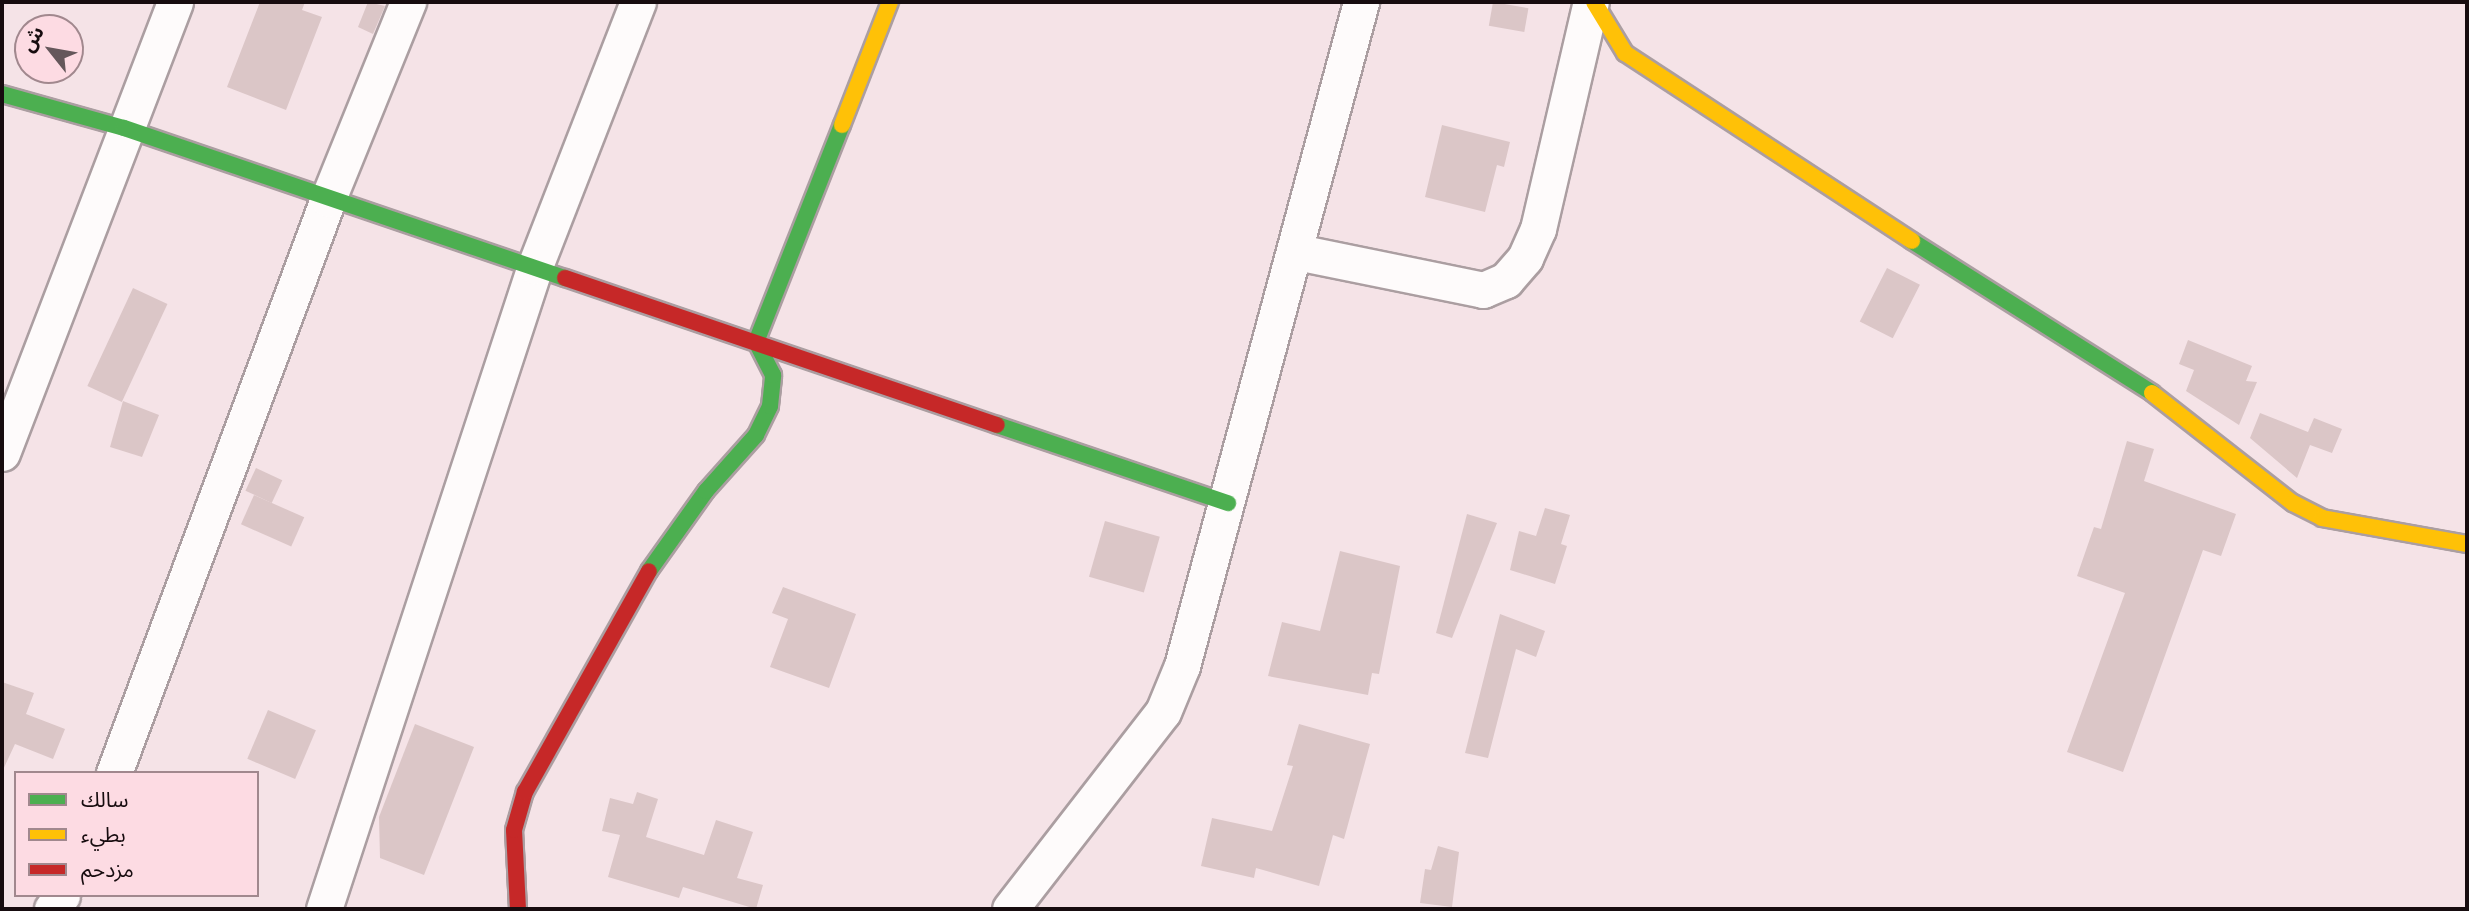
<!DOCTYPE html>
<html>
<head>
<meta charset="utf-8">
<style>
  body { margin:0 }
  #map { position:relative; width:2469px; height:911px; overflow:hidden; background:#f5e3e7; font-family:Signika,"Noto Sans Arabic",sans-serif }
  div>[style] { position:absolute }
  .building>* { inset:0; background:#dbc6c7; transform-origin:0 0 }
  .roads { filter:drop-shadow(2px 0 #ab9ea1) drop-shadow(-2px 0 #ab9ea1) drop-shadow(0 2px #ab9ea1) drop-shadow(0 -2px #ab9ea1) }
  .street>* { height:35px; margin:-17.5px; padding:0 17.5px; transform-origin:17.5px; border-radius:17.5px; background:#fefbfb }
  .fast>* { height:16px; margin:-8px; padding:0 8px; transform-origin:8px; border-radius:8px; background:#4caf50 }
  .slow>* { height:16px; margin:-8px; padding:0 8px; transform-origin:8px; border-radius:8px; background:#ffc107 }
  .jam>* { height:16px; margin:-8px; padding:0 8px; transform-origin:8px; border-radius:8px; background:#c62828 }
  span { translate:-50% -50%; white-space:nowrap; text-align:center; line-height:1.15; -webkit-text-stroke:7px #fddbe3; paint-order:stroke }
  .frame { position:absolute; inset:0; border:4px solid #170c0f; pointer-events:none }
  .legend { position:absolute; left:14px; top:771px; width:245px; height:126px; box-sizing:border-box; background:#fddbe3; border:2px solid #a1888e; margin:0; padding:9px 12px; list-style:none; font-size:21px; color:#170c0f }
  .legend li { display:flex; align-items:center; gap:14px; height:35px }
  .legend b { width:35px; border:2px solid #a1888e }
  .north { position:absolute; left:14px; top:14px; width:70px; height:70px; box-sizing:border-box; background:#fddbe3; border:2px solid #a1888e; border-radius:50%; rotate:301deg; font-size:19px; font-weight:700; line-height:28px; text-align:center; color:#170c0f }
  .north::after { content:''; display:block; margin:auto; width:24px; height:32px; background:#65575b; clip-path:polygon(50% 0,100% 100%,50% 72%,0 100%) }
</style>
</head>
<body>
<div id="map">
  <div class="building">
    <i style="clip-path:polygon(260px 2px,305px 2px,302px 10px,322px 17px,286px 110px,227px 87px)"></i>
    <i style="clip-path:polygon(368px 2px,385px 6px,373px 34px,358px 27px)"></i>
    <i style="left:1493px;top:2px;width:36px;height:24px;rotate:10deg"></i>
    <i style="clip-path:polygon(1442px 125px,1510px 142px,1504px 167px,1497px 165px,1485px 212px,1425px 197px)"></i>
    <i style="left:1887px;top:268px;width:37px;height:60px;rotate:27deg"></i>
    <i style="left:133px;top:288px;width:38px;height:108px;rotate:25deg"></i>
    <i style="clip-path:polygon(2188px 340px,2252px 366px,2246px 381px,2257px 382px,2239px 425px,2186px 391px,2194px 370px,2179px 364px)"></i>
    <i style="clip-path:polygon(123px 401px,159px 415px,142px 457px,110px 447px)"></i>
    <i style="clip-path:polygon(2260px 413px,2308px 432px,2314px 418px,2342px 429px,2332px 453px,2310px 445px,2297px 478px,2250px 438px)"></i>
    <i style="clip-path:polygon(2127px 441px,2154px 449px,2144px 481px,2236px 514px,2221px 556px,2203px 550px,2123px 772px,2067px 752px,2125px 593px,2077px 576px,2094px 527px,2101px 529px)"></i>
    <i style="left:256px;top:468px;width:29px;height:25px;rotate:25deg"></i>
    <i style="left:254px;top:495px;width:55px;height:32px;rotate:24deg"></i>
    <i style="clip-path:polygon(1545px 508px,1570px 515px,1561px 544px,1567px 546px,1555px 584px,1510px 570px,1519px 531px,1536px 536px)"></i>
    <i style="clip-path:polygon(1467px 514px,1497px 523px,1452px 638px,1436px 633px)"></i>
    <i style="left:1105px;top:521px;width:57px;height:58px;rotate:16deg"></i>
    <i style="clip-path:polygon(1340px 551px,1400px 566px,1379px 674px,1372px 673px,1368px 695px,1268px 676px,1282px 622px,1320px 631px)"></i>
    <i style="clip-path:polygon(783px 587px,856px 614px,829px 688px,770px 667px,788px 619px,772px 613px)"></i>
    <i style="clip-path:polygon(1500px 614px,1545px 631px,1536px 657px,1516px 649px,1488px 758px,1465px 753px)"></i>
    <i style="clip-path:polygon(2px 682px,34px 693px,26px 714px,65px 729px,53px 759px,15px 744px,2px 772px)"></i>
    <i style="left:268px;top:710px;width:52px;height:53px;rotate:23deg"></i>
    <i style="clip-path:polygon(415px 724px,474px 747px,424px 875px,380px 858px,379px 817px)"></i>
    <i style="clip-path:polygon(1299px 724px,1370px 744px,1344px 839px,1333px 835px,1319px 886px,1256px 868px,1254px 878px,1201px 866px,1212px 818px,1272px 831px,1293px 766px,1287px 765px)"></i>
    <i style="clip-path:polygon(637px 792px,658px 799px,646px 837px,704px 855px,716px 820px,753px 832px,737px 878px,763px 885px,756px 909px,683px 887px,679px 898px,608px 877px,620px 835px,602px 831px,610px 798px,633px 804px)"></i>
    <i style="clip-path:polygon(1438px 846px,1459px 852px,1452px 907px,1420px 903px,1425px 869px,1431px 870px)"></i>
  </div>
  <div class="roads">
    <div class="street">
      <i style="left:1297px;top:252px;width:190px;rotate:11.5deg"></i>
      <i style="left:1483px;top:290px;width:25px;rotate:-23deg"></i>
      <i style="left:1506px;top:280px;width:29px;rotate:-49deg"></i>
      <i style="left:1525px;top:258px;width:32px;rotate:-66deg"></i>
      <i style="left:1538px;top:229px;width:233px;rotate:-76.9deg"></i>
      <i style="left:2px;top:453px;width:483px;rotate:-69deg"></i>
      <i style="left:114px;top:773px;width:613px;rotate:-69.55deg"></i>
      <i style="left:328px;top:199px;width:213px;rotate:-67.9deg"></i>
      <i style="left:52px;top:909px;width:17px;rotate:-54deg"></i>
      <i style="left:324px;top:909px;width:677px;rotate:-71.83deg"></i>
      <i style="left:535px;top:266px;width:283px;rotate:-68.7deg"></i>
      <i style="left:1010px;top:909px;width:249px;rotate:-52.2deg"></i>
      <i style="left:1163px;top:712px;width:50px;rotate:-67.6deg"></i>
      <i style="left:1182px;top:666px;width:688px;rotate:-74.91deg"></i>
    </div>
    <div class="fast">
      <i style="left:2px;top:94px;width:127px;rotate:15.6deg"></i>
      <i style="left:124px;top:128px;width:466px;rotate:18.8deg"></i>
      <i style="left:1912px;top:241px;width:284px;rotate:32.3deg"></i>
      <i style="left:997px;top:425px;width:244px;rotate:18.7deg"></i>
      <i style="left:649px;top:571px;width:98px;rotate:-54.5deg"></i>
      <i style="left:706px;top:491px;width:75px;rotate:-48.2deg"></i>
      <i style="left:756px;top:435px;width:32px;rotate:-64deg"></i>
      <i style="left:770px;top:406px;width:31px;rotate:-84deg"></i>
      <i style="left:773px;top:375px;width:37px;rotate:-117deg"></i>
      <i style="left:756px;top:342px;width:233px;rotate:-68.4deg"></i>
    </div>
    <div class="slow">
      <i style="left:1594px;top:2px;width:60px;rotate:58.7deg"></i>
      <i style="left:1625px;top:53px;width:343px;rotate:33.2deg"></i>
      <i style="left:842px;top:125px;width:132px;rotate:-68.7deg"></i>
      <i style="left:2152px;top:393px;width:179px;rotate:38deg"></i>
      <i style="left:2293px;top:503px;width:33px;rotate:27deg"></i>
      <i style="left:2322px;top:518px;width:147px;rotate:10.2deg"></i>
    </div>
    <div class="jam">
      <i style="left:565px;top:278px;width:456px;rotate:18.8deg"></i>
      <i style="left:518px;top:909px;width:79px;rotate:-92.9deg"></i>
      <i style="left:514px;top:830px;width:40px;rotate:-74deg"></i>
      <i style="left:525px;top:792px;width:253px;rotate:-60.7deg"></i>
    </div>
  </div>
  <div class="frame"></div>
  <ul class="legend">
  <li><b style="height:9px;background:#4caf50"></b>سالك</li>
  <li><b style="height:9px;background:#ffc107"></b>بطيء</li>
  <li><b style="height:9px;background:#c62828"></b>مزدحم</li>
  </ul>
  <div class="north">ش</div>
</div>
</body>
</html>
